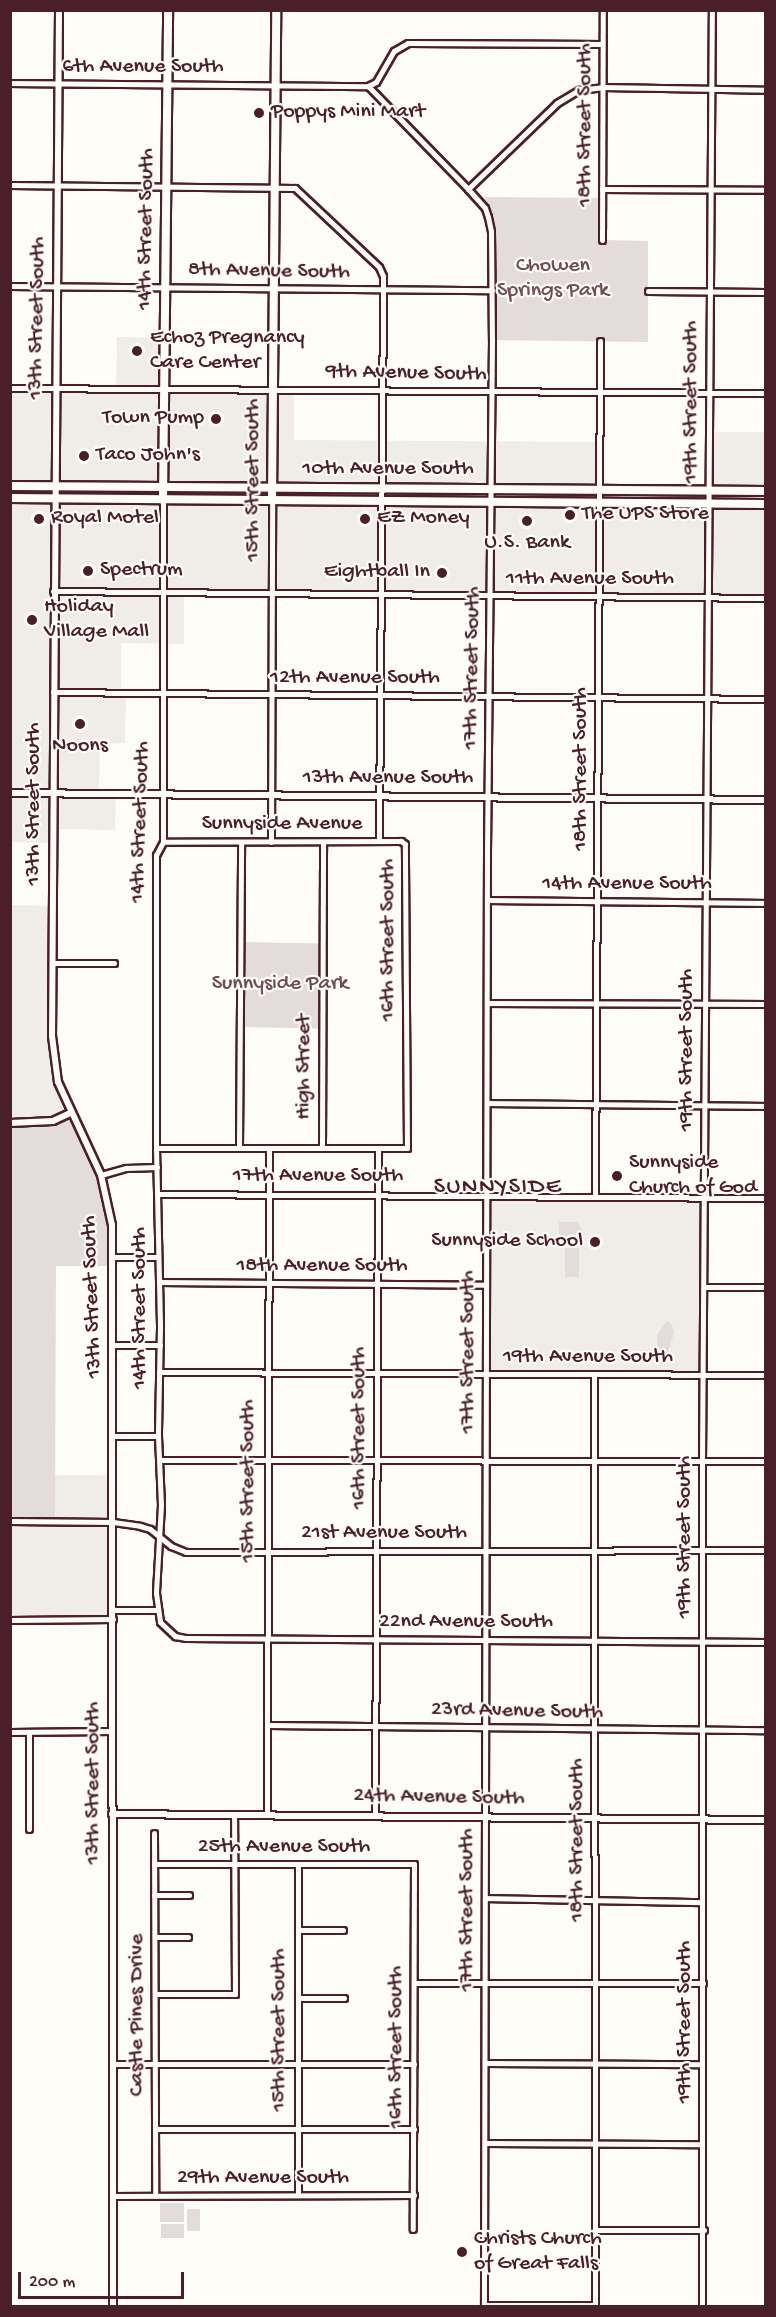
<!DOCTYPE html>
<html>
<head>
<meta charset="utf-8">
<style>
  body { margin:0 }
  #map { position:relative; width:776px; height:2317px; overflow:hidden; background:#fdfcf7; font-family:"Gochi Hand",sans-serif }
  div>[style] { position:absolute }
  .built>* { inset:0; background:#f0ece8; transform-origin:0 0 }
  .green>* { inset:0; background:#e3dcda; transform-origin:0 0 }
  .roads { filter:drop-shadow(2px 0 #4a1f2b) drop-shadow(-2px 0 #4a1f2b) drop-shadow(0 2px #4a1f2b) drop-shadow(0 -2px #4a1f2b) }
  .minor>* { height:5px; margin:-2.5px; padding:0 2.5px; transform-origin:2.5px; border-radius:2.5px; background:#fdfcf7 }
  .tertiary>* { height:6px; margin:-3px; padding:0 3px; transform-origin:3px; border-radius:3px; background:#fdfcf7 }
  .primary>* { height:8px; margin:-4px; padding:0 4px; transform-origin:4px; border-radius:4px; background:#fdfcf7 }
  .trunk>* { height:8px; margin:-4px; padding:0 4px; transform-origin:4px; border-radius:4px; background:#fdfcf7 }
  .dots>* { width:16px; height:16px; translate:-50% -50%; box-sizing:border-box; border:3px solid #fdfcf7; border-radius:50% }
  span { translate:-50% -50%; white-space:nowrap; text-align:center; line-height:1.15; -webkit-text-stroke:4.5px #fdfcf7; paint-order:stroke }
  .street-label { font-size:22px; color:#4a1f2b }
  .poi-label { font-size:22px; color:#4a1f2b }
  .left { translate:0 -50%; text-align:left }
  .right { translate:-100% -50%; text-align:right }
  .park-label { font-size:22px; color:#704e57 }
  .neighbourhood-label { font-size:24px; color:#4a1f2b; letter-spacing:1.5px }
  .frame { position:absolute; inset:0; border:12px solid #4a1f2b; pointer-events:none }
  .scale { position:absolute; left:18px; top:2272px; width:166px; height:27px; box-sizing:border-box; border:3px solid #4a1f2b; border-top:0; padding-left:8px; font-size:18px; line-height:21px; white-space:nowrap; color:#4a1f2b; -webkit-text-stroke:4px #fdfcf7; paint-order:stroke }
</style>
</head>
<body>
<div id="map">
  <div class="built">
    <i style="clip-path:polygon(117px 337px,164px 338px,164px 389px,294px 390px,294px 440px,600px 442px,599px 490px,11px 486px,11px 388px,116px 389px)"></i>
    <i style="left:708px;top:432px;width:57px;height:59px"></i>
    <i style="clip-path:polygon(11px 499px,765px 504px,765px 598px,184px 593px,184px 644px,121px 643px,121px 693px,126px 693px,125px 743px,100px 744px,99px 794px,116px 794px,115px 830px,53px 829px,52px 843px,11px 842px)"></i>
    <i style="clip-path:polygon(11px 905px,52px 906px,54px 1062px,70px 1113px,52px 1121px,11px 1123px)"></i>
    <i style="left:486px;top:1196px;width:218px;height:178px"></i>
    <i style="clip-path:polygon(55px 1475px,114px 1475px,113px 1619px,11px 1620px,11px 1521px,55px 1521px)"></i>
  </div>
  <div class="green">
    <i style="clip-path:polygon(485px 197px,602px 198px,602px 240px,648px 241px,648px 342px,492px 340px,491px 231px)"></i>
    <i style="left:239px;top:942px;width:83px;height:85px;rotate:1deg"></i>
    <i style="clip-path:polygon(70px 1113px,101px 1175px,108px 1198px,114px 1266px,56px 1266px,55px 1521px,11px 1521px,11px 1123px,39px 1123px)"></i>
    <i style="clip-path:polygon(559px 1222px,577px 1222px,584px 1232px,584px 1238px,568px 1240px,559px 1234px)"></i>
    <i style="left:565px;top:1248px;width:14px;height:29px"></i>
    <i style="clip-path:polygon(667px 1321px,672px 1325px,674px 1333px,666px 1357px,643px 1357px,643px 1350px,657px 1350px,657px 1335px)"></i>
    <i style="left:160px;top:2203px;width:24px;height:19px"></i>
    <i style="left:187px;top:2209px;width:13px;height:22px"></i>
    <i style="left:161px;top:2224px;width:23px;height:14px"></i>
  </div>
  <div class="roads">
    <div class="minor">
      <i style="left:10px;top:83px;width:358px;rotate:0.5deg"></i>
      <i style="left:368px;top:86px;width:144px;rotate:45.8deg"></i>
      <i style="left:468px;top:189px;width:25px;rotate:48deg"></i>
      <i style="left:485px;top:208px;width:9px;rotate:72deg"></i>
      <i style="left:488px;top:217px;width:14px;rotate:78deg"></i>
      <i style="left:491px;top:231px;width:109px;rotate:89.5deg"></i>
      <i style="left:492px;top:340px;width:510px;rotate:90.56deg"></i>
      <i style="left:487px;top:850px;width:1456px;rotate:90.12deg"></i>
      <i style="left:368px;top:86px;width:9px;rotate:-27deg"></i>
      <i style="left:376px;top:82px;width:36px;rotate:-60deg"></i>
      <i style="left:394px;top:51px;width:16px;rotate:-30deg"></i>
      <i style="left:408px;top:43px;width:194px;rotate:0.3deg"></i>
      <i style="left:10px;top:185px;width:285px;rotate:0.6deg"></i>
      <i style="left:295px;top:188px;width:115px;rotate:43.2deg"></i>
      <i style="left:379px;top:267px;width:10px;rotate:66deg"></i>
      <i style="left:383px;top:276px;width:14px;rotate:90deg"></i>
      <i style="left:383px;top:290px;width:551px;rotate:90.42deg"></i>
      <i style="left:468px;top:189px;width:124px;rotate:-44deg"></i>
      <i style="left:557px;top:103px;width:26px;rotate:-31deg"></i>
      <i style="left:579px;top:90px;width:23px;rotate:-7deg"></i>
      <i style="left:602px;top:87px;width:164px;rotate:1deg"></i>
      <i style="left:602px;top:189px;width:164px;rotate:0.3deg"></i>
      <i style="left:602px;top:240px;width:230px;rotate:-89.8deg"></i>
      <i style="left:10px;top:286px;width:482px;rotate:0.5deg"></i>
      <i style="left:648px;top:291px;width:118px;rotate:0.5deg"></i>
      <i style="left:10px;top:388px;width:756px;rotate:0.38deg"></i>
      <i style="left:163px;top:500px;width:342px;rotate:90deg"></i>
      <i style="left:163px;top:842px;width:15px;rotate:118deg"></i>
      <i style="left:156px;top:855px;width:293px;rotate:90deg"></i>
      <i style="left:156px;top:1148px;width:179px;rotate:88.7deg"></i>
      <i style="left:160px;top:1327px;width:109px;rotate:91.1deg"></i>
      <i style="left:158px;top:1436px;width:69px;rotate:87.5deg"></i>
      <i style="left:161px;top:1505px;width:88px;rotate:93.3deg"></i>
      <i style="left:156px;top:1593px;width:29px;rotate:82deg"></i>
      <i style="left:160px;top:1622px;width:21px;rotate:43deg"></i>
      <i style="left:175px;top:1636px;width:10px;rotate:11deg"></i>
      <i style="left:185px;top:1638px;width:581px;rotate:0.39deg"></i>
      <i style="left:53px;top:591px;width:713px;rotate:0.56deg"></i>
      <i style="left:53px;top:692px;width:713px;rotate:0.56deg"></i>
      <i style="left:271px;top:842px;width:342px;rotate:-89.8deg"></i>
      <i style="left:488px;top:900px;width:278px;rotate:0.6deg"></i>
      <i style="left:52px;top:963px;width:62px"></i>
      <i style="left:487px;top:1003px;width:279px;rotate:0.2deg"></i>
      <i style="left:487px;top:1103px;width:279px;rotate:0.6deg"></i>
      <i style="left:239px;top:1147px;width:305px;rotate:-89.6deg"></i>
      <i style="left:156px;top:1148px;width:251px"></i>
      <i style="left:407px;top:1148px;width:304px;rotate:-90.4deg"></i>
      <i style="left:405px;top:844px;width:5px;rotate:-143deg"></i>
      <i style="left:401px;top:841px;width:238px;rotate:179.8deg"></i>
      <i style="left:322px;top:1148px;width:306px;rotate:-89.8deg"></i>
      <i style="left:101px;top:1175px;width:26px;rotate:-16deg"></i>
      <i style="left:126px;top:1168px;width:31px;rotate:-2deg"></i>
      <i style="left:159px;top:1194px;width:607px;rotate:0.38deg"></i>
      <i style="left:595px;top:1196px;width:855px;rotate:-89.66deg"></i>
      <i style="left:114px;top:1257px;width:44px"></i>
      <i style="left:159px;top:1282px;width:327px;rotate:0.5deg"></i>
      <i style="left:704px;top:1287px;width:62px"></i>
      <i style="left:114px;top:1345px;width:46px"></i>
      <i style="left:159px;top:1372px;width:607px;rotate:0.28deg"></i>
      <i style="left:594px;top:1375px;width:931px;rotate:89.94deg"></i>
      <i style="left:114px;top:1436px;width:44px"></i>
      <i style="left:160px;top:1460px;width:606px;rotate:0.09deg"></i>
      <i style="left:10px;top:1521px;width:103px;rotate:0.6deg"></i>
      <i style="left:113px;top:1522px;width:27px;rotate:8deg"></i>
      <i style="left:140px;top:1526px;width:10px;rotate:17deg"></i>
      <i style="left:150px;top:1529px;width:27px;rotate:39deg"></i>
      <i style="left:171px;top:1546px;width:16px;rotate:22deg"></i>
      <i style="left:186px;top:1552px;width:580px;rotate:-0.2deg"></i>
      <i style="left:113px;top:1610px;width:43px"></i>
      <i style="left:10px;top:1620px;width:103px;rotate:-0.6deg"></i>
      <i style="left:268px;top:1725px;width:498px;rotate:0.6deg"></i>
      <i style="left:10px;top:1732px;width:102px;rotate:-0.6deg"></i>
      <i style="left:29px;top:1732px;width:97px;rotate:90deg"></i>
      <i style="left:267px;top:1814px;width:666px;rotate:-89.83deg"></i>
      <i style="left:375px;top:1815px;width:667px;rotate:-89.74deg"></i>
      <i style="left:154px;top:1833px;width:363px;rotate:89.8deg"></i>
      <i style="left:154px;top:1864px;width:260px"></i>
      <i style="left:414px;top:1864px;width:365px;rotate:90.2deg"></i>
      <i style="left:154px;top:1895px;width:35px"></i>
      <i style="left:485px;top:1898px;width:217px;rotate:1.1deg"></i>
      <i style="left:298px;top:1930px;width:45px"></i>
      <i style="left:155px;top:1937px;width:33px"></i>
      <i style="left:414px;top:1983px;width:289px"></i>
      <i style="left:155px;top:1994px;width:80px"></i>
      <i style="left:235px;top:1994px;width:180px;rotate:-90.3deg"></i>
      <i style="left:298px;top:1998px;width:46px"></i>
      <i style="left:485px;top:2063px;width:217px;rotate:0.3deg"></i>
      <i style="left:112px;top:2064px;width:302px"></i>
      <i style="left:155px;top:2129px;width:259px"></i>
      <i style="left:486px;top:2143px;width:216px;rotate:0.3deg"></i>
      <i style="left:298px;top:2195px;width:330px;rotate:-90deg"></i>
      <i style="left:113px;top:2196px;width:301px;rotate:-0.2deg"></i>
      <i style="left:595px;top:2230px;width:109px"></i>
      <i style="left:484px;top:2305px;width:111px"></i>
      <i style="left:702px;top:2306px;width:845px;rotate:-90deg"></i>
      <i style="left:702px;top:1461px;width:1451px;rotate:-89.61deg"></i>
    </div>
    <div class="tertiary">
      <i style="left:59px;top:10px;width:1026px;rotate:90.39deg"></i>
      <i style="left:52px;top:1036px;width:46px;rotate:82.6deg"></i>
      <i style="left:58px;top:1082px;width:102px;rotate:65.2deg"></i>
      <i style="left:101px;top:1175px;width:51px;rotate:77.6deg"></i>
      <i style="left:112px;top:1225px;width:1081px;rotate:89.95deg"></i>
      <i style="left:10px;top:793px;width:756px;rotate:0.53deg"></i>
      <i style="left:10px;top:1123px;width:43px;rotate:-2.7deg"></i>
      <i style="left:53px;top:1121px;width:19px;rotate:-25deg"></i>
      <i style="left:112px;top:1814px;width:654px;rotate:0.53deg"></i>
    </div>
    <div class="primary">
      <i style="left:163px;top:500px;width:490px;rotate:-89.4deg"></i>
      <i style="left:272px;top:500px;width:490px;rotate:-89.5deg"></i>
    </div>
    <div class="trunk">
      <i style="left:10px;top:486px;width:756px;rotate:0.38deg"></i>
      <i style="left:10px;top:498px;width:756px;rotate:0.45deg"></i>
    </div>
  </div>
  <div class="dots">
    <i style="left:259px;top:113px;background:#4a1f2b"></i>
    <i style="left:137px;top:351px;background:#4a1f2b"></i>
    <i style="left:216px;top:419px;background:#4a1f2b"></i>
    <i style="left:84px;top:456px;background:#4a1f2b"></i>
    <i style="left:570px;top:515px;background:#4a1f2b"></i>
    <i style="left:39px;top:519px;background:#4a1f2b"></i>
    <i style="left:365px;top:519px;background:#4a1f2b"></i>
    <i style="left:527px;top:521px;background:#4a1f2b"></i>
    <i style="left:88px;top:571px;background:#4a1f2b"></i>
    <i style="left:442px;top:573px;background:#4a1f2b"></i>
    <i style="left:32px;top:620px;background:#4a1f2b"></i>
    <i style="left:80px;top:724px;background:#4a1f2b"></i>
    <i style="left:617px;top:1176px;background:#4a1f2b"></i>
    <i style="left:595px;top:1242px;background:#4a1f2b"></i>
    <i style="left:462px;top:2252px;background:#4a1f2b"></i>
  </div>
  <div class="street-label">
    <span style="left:143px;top:68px">6th Avenue South</span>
    <span style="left:586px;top:125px;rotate:-90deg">18th Street South</span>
    <span style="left:147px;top:229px;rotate:-89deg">14th Street South</span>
    <span style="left:269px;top:272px;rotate:1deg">8th Avenue South</span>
    <span style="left:38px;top:318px;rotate:-89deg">13th Street South</span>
    <span style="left:406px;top:374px;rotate:1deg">9th Avenue South</span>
    <span style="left:692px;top:402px;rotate:-90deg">19th Street South</span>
    <span style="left:388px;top:470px">10th Avenue South</span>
    <span style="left:254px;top:480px;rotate:-90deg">15th Street South</span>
    <span style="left:590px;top:580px">11th Avenue South</span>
    <span style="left:473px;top:668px;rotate:-89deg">17th Street South</span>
    <span style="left:355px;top:679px">12th Avenue South</span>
    <span style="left:582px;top:769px;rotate:-90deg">18th Street South</span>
    <span style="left:388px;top:779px">13th Avenue South</span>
    <span style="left:35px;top:804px;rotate:-90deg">13th Street South</span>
    <span style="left:141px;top:822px;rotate:-88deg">14th Street South</span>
    <span style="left:282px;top:825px">Sunnyside Avenue</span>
    <span style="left:627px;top:885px">14th Avenue South</span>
    <span style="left:389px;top:940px;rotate:-90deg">16th Street South</span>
    <span style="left:688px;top:1050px;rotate:-90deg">19th Street South</span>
    <span style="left:305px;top:1067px;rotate:-90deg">High Street</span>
    <span style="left:318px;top:1177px">17th Avenue South</span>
    <span style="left:322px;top:1267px">18th Avenue South</span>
    <span style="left:93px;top:1297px;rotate:-92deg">13th Street South</span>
    <span style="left:141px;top:1308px;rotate:-90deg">14th Street South</span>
    <span style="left:469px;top:1352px;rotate:-90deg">17th Street South</span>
    <span style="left:588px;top:1358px">19th Avenue South</span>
    <span style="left:360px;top:1428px;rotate:-90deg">16th Street South</span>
    <span style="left:249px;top:1481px;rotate:-90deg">15th Street South</span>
    <span style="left:384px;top:1534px">21st Avenue South</span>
    <span style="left:686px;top:1537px;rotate:-90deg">19th Street South</span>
    <span style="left:466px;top:1623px">22nd Avenue South</span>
    <span style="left:517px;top:1712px;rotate:1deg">23rd Avenue South</span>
    <span style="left:94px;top:1783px;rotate:-90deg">13th Street South</span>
    <span style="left:439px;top:1798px;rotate:1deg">24th Avenue South</span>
    <span style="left:578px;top:1840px;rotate:-90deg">18th Street South</span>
    <span style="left:284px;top:1848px">25th Avenue South</span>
    <span style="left:468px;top:1910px;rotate:-90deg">17th Street South</span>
    <span style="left:138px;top:2015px;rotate:-90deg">Castle Pines Drive</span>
    <span style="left:686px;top:2022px;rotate:-90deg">19th Street South</span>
    <span style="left:280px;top:2030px;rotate:-90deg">15th Street South</span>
    <span style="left:397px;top:2047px;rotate:-90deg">16th Street South</span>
    <span style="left:263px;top:2179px">29th Avenue South</span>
  </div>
  <div class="poi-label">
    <span class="left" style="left:271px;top:113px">Poppys Mini Mart</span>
    <span class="left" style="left:150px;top:351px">Echoz Pregnancy<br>Care Center</span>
    <span class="right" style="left:204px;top:419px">Town Pump</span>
    <span class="left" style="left:96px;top:456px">Taco John's</span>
    <span class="left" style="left:582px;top:515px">The UPS Store</span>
    <span class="left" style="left:51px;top:519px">Royal Motel</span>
    <span class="left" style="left:377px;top:519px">EZ Money</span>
    <span style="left:527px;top:544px">U.S. Bank</span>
    <span class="left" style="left:100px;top:571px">Spectrum</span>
    <span class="right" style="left:430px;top:573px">Eightball In</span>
    <span class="left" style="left:44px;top:620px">Holiday<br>Village Mall</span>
    <span style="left:80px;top:747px">Noons</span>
    <span class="left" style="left:629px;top:1176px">Sunnyside<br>Church of God</span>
    <span class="right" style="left:583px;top:1242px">Sunnyside School</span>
    <span class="left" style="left:474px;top:2252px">Christs Church<br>of Great Falls</span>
  </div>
  <div class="park-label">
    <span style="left:553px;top:279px">Chowen<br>Springs Park</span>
    <span style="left:280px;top:985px">Sunnyside Park</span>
  </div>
  <div class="neighbourhood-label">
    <span style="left:498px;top:1188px">SUNNYSIDE</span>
  </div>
  <div class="frame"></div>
  <div class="scale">200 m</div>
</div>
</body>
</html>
